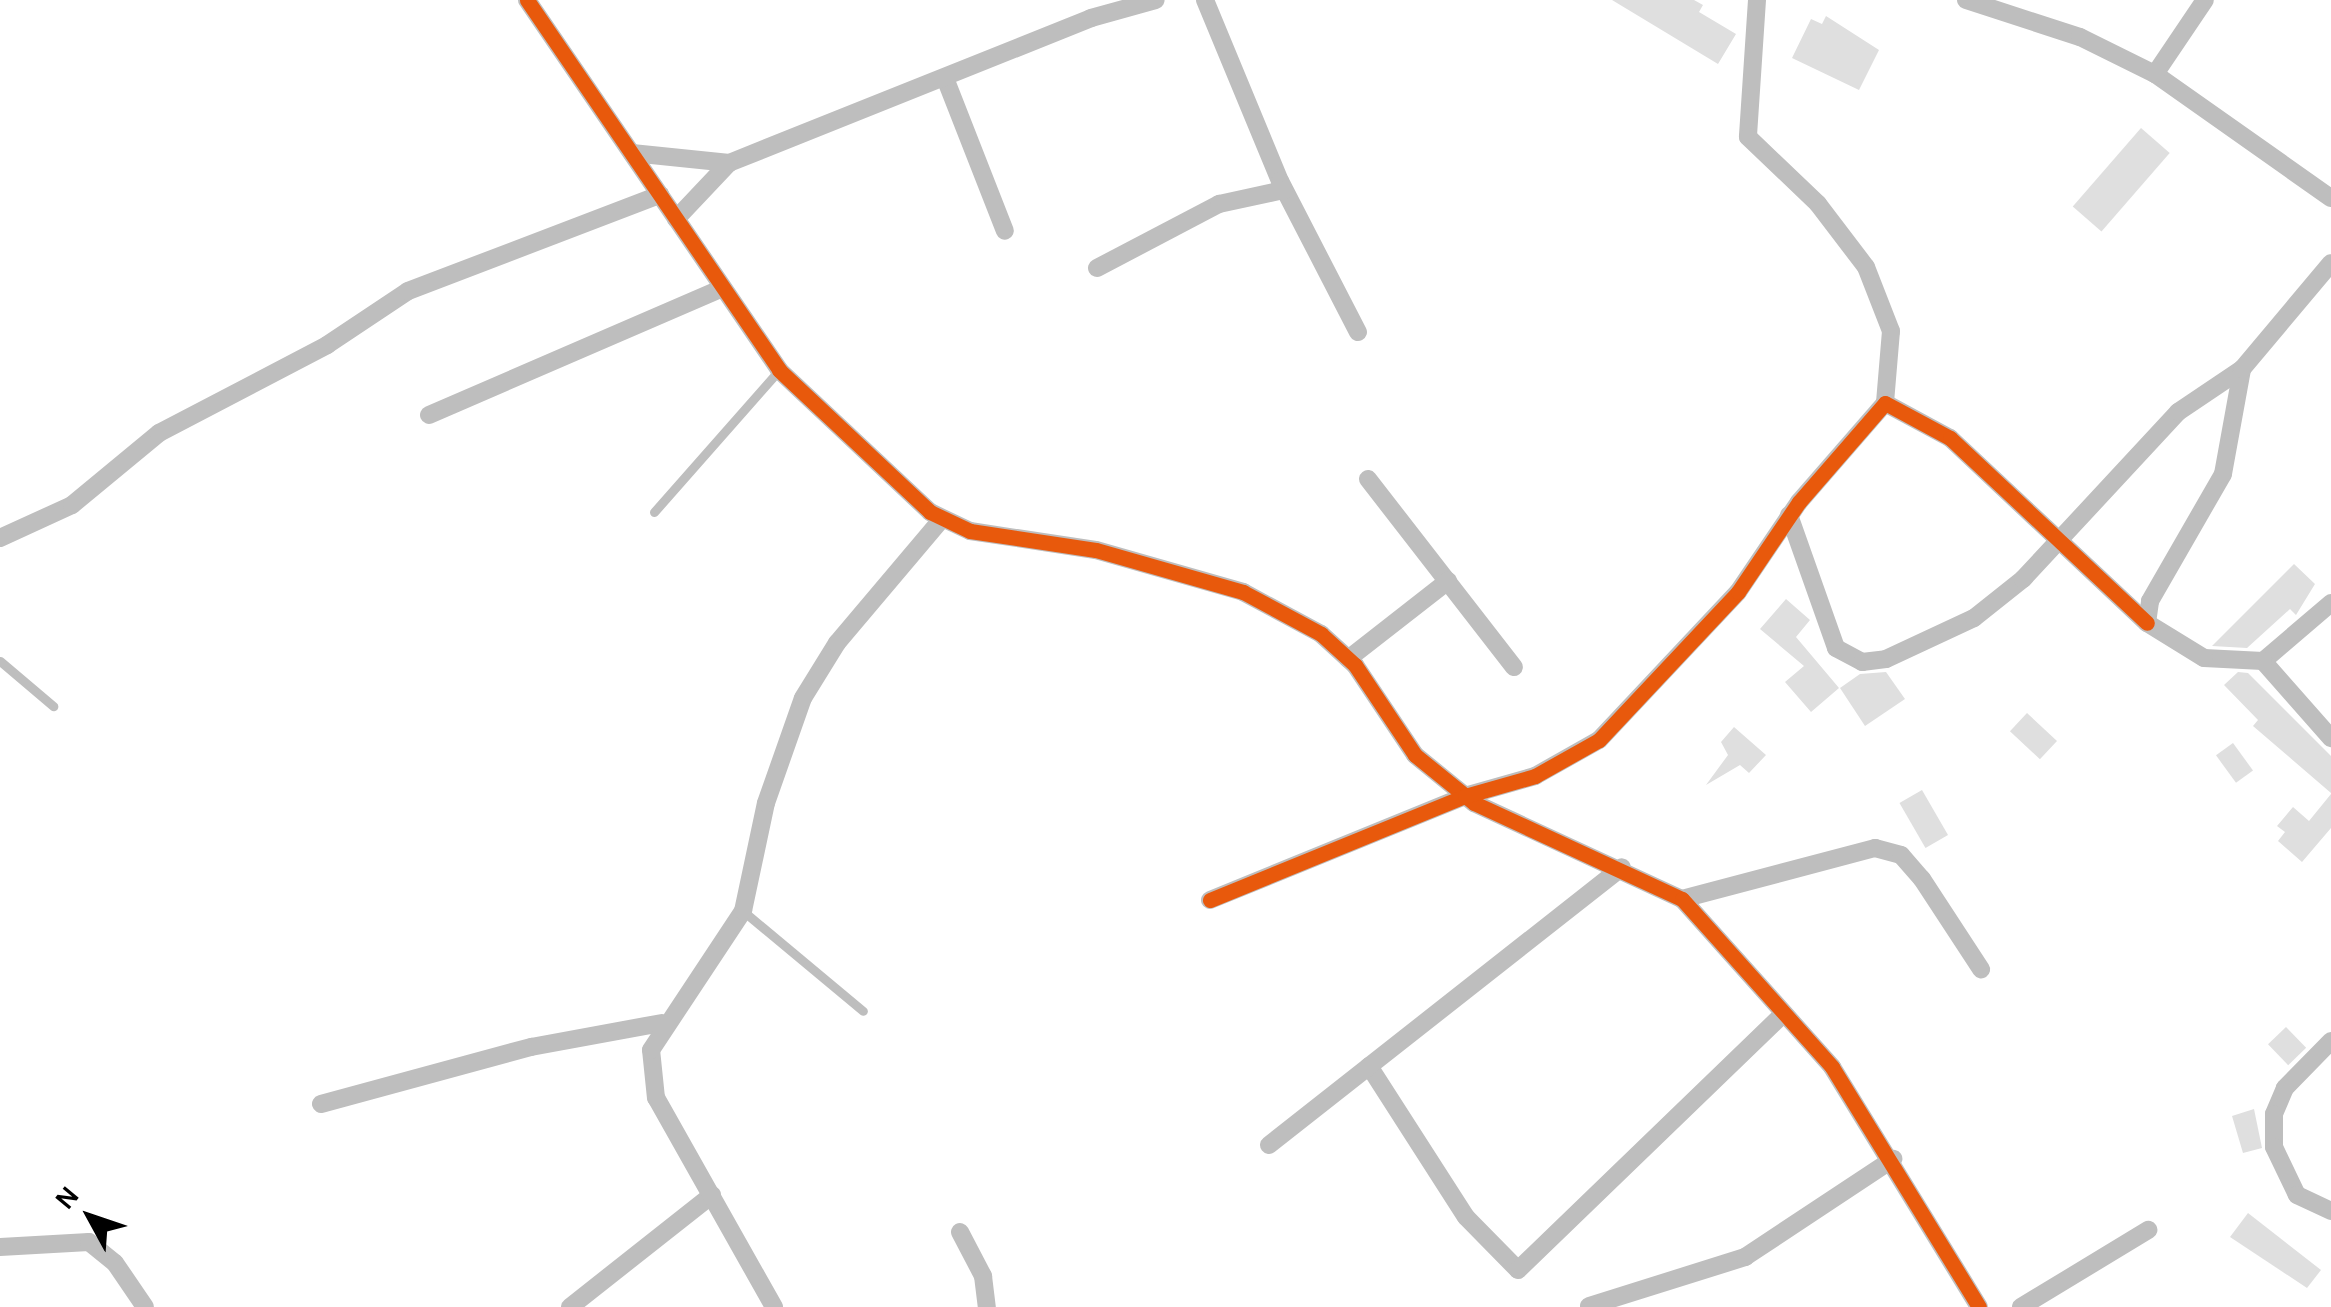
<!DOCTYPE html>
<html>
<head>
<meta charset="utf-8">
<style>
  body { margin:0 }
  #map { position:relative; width:2331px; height:1307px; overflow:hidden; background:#fff; font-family:Karla,sans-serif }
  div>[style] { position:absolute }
  .building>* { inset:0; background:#dfdfdf; transform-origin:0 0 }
  .lane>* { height:9px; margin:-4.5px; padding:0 4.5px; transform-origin:4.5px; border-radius:4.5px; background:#bebebe }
  .street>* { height:18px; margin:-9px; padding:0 9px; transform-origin:9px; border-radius:9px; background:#bebebe }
  .cycleway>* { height:15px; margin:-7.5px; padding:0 7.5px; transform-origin:7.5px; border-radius:7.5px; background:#e8590c }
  span { translate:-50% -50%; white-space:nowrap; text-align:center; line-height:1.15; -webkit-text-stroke:8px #fff; paint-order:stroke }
  .north { position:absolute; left:40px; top:1167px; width:100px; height:100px; -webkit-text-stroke:8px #fff; paint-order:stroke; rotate:310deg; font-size:28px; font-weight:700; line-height:40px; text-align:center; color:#000 }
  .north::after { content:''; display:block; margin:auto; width:35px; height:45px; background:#000; clip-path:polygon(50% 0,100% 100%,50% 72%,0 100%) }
</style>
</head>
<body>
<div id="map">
  <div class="building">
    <i style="clip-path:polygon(1612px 0,1694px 0,1703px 5px,1699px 12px,1736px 34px,1718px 64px)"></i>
    <i style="clip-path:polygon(1826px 16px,1879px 50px,1859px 90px,1792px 58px,1811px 19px,1822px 24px)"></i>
    <i style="left:2141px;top:128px;width:38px;height:104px;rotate:41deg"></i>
    <i style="clip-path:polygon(2294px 564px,2315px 584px,2296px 615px,2290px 609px,2247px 648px,2212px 646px)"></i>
    <i style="clip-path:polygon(1786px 599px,1810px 620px,1796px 637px,1839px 688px,1811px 712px,1785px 682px,1804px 666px,1760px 629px)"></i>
    <i style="clip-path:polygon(1886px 672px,1905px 699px,1865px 726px,1840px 688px,1860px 674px)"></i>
    <i style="clip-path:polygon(2238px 672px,2248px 673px,2331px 756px,2331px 793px,2253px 726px,2258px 720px,2224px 685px)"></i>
    <i style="left:2027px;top:713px;width:41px;height:25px;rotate:43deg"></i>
    <i style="clip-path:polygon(1734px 727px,1766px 755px,1749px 773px,1740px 765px,1706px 785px,1728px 755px,1721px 742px)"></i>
    <i style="left:2233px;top:743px;width:34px;height:21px;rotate:54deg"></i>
    <i style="left:1922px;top:790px;width:52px;height:26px;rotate:60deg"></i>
    <i style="clip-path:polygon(2331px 794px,2331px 828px,2302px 862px,2278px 841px,2285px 832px,2277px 826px,2293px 807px,2309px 821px)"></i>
    <i style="left:2286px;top:1027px;width:29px;height:25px;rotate:46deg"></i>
    <i style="clip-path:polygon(2254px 1109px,2262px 1148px,2243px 1153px,2232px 1116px)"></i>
    <i style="clip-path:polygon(2248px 1213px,2321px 1270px,2307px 1288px,2230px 1237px)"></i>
  </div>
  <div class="lane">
    <i style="left:654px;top:512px;width:189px;rotate:-48.6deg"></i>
    <i style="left:0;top:661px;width:70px;rotate:40.3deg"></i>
    <i style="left:743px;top:911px;width:156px;rotate:39.8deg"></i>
  </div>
  <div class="street">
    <i style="left:527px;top:0;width:448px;rotate:55.7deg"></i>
    <i style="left:779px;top:370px;width:207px;rotate:43.2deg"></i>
    <i style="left:930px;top:512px;width:44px;rotate:25.4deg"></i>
    <i style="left:970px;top:531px;width:127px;rotate:8.6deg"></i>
    <i style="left:1096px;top:550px;width:153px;rotate:15.9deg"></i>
    <i style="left:1243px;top:592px;width:89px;rotate:28.3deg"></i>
    <i style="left:1321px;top:634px;width:46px;rotate:42.4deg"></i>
    <i style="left:1355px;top:665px;width:108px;rotate:56.3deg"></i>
    <i style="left:1415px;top:755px;width:76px;rotate:39.1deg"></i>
    <i style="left:1474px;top:803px;width:229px;rotate:24.8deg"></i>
    <i style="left:1682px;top:899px;width:225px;rotate:48.2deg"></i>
    <i style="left:1832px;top:1067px;width:281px;rotate:58.5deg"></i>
    <i style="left:1205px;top:0;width:196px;rotate:67.5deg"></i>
    <i style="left:1280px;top:181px;width:170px;rotate:62.7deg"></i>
    <i style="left:1757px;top:0;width:137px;rotate:93.8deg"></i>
    <i style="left:1748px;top:137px;width:97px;rotate:43.7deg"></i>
    <i style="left:1818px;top:204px;width:79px;rotate:52.7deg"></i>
    <i style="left:1866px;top:267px;width:69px;rotate:68.7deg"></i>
    <i style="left:1891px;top:331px;width:72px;rotate:94.8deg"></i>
    <i style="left:1966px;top:0;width:120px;rotate:18deg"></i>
    <i style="left:2080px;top:37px;width:84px;rotate:26.3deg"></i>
    <i style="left:2155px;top:74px;width:215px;rotate:35.2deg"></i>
    <i style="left:2155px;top:74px;width:89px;rotate:-56deg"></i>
    <i style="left:945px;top:78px;width:164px;rotate:68.6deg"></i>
    <i style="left:632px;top:153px;width:98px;rotate:5.9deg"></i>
    <i style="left:729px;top:163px;width:390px;rotate:-21.8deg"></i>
    <i style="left:1091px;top:18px;width:67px;rotate:-15.5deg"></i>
    <i style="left:676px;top:219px;width:77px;rotate:-46.6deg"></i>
    <i style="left:1097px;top:268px;width:138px;rotate:-27.7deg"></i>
    <i style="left:1219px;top:204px;width:66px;rotate:-12.2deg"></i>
    <i style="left:429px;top:415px;width:320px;rotate:-23.4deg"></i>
    <i style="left:1368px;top:479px;width:238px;rotate:52.2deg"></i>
    <i style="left:1789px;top:515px;width:141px;rotate:70.5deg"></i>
    <i style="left:1836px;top:648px;width:30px;rotate:28deg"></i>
    <i style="left:1862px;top:662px;width:24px;rotate:-7deg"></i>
    <i style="left:1886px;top:659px;width:97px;rotate:-25deg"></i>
    <i style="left:1974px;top:618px;width:63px;rotate:-38.5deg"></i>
    <i style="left:2023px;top:579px;width:228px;rotate:-47.1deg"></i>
    <i style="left:2178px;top:412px;width:77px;rotate:-33.9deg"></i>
    <i style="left:0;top:538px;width:79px;rotate:-24.6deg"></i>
    <i style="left:72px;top:505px;width:113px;rotate:-39.6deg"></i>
    <i style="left:159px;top:433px;width:190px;rotate:-27.6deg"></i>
    <i style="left:327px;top:345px;width:97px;rotate:-33.7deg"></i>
    <i style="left:408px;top:291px;width:270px;rotate:-20.9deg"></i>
    <i style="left:2331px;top:603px;width:89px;rotate:139.5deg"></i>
    <i style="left:2263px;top:661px;width:103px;rotate:48.6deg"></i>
    <i style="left:1348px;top:659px;width:127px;rotate:-38deg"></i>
    <i style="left:2263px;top:661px;width:59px;rotate:-177.1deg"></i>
    <i style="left:2204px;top:658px;width:67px;rotate:-148.4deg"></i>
    <i style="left:2147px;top:623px;width:22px;rotate:-82deg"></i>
    <i style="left:2150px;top:601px;width:146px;rotate:-60.1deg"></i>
    <i style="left:2223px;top:474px;width:107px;rotate:-79.7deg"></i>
    <i style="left:2242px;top:369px;width:138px;rotate:-50deg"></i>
    <i style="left:1682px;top:899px;width:200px;rotate:-14.8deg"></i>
    <i style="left:1875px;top:848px;width:27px;rotate:15deg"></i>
    <i style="left:1901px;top:855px;width:32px;rotate:49deg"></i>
    <i style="left:1922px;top:879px;width:108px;rotate:56.8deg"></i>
    <i style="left:1210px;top:900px;width:275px;rotate:-22.2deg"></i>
    <i style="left:1465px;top:796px;width:73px;rotate:-15.9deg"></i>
    <i style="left:1535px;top:776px;width:73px;rotate:-29.4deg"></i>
    <i style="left:1599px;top:740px;width:203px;rotate:-46.8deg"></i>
    <i style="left:1738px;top:592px;width:109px;rotate:-55.9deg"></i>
    <i style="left:1799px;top:502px;width:131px;rotate:-49deg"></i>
    <i style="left:1885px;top:403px;width:74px;rotate:28.3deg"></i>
    <i style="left:1950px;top:438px;width:270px;rotate:43.2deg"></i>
    <i style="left:2331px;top:1041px;width:66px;rotate:134.4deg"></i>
    <i style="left:2285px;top:1088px;width:28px;rotate:113deg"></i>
    <i style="left:2274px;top:1114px;width:33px;rotate:90deg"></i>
    <i style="left:2274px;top:1147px;width:53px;rotate:64.4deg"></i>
    <i style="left:2297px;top:1195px;width:38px;rotate:25deg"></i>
    <i style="left:1369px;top:1066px;width:179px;rotate:57.3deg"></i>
    <i style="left:1466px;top:1217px;width:74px;rotate:45.5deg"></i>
    <i style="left:1518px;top:1270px;width:366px;rotate:-44deg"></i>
    <i style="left:321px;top:1104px;width:218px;rotate:-15.2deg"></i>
    <i style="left:531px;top:1047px;width:133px;rotate:-10.4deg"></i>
    <i style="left:1269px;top:1145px;width:449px;rotate:-38.2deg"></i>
    <i style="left:960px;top:1232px;width:50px;rotate:62.4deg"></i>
    <i style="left:983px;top:1276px;width:31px;rotate:83deg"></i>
    <i style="left:0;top:1247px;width:89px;rotate:-3.2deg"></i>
    <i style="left:89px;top:1242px;width:33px;rotate:39deg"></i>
    <i style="left:115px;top:1263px;width:53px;rotate:55.7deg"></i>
    <i style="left:1589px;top:1306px;width:164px;rotate:-17.4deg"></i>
    <i style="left:1745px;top:1257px;width:178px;rotate:-33.5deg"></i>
    <i style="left:570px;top:1307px;width:181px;rotate:-38.3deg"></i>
    <i style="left:774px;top:1307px;width:240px;rotate:-119.4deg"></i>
    <i style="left:656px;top:1098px;width:48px;rotate:-95.9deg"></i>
    <i style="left:651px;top:1050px;width:167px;rotate:-56.5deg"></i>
    <i style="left:743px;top:911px;width:110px;rotate:-78deg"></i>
    <i style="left:766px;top:803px;width:111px;rotate:-70.6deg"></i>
    <i style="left:803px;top:698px;width:65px;rotate:-58.3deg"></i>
    <i style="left:837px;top:643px;width:161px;rotate:-49.8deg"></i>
    <i style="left:2021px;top:1307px;width:149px;rotate:-31.2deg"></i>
  </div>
  <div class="cycleway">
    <i style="left:527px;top:0;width:448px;rotate:55.7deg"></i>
    <i style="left:779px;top:370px;width:207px;rotate:43.2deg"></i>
    <i style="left:930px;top:512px;width:44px;rotate:25.4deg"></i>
    <i style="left:970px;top:531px;width:127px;rotate:8.6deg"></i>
    <i style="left:1096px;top:550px;width:153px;rotate:15.9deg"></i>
    <i style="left:1243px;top:592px;width:89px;rotate:28.3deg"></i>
    <i style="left:1321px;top:634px;width:46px;rotate:42.4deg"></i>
    <i style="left:1355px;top:665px;width:108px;rotate:56.3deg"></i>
    <i style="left:1415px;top:755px;width:76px;rotate:39.1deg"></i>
    <i style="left:1474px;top:803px;width:229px;rotate:24.8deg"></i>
    <i style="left:1682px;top:899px;width:225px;rotate:48.2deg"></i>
    <i style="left:1832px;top:1067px;width:281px;rotate:58.5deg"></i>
    <i style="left:1210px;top:900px;width:275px;rotate:-22.2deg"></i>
    <i style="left:1465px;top:796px;width:73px;rotate:-15.9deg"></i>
    <i style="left:1535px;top:776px;width:73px;rotate:-29.4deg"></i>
    <i style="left:1599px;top:740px;width:203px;rotate:-46.8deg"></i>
    <i style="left:1738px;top:592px;width:109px;rotate:-55.9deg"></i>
    <i style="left:1799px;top:502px;width:131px;rotate:-49deg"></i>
    <i style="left:1885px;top:403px;width:74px;rotate:28.3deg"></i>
    <i style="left:1950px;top:438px;width:270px;rotate:43.2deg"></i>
  </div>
  <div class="north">N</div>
</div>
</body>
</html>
